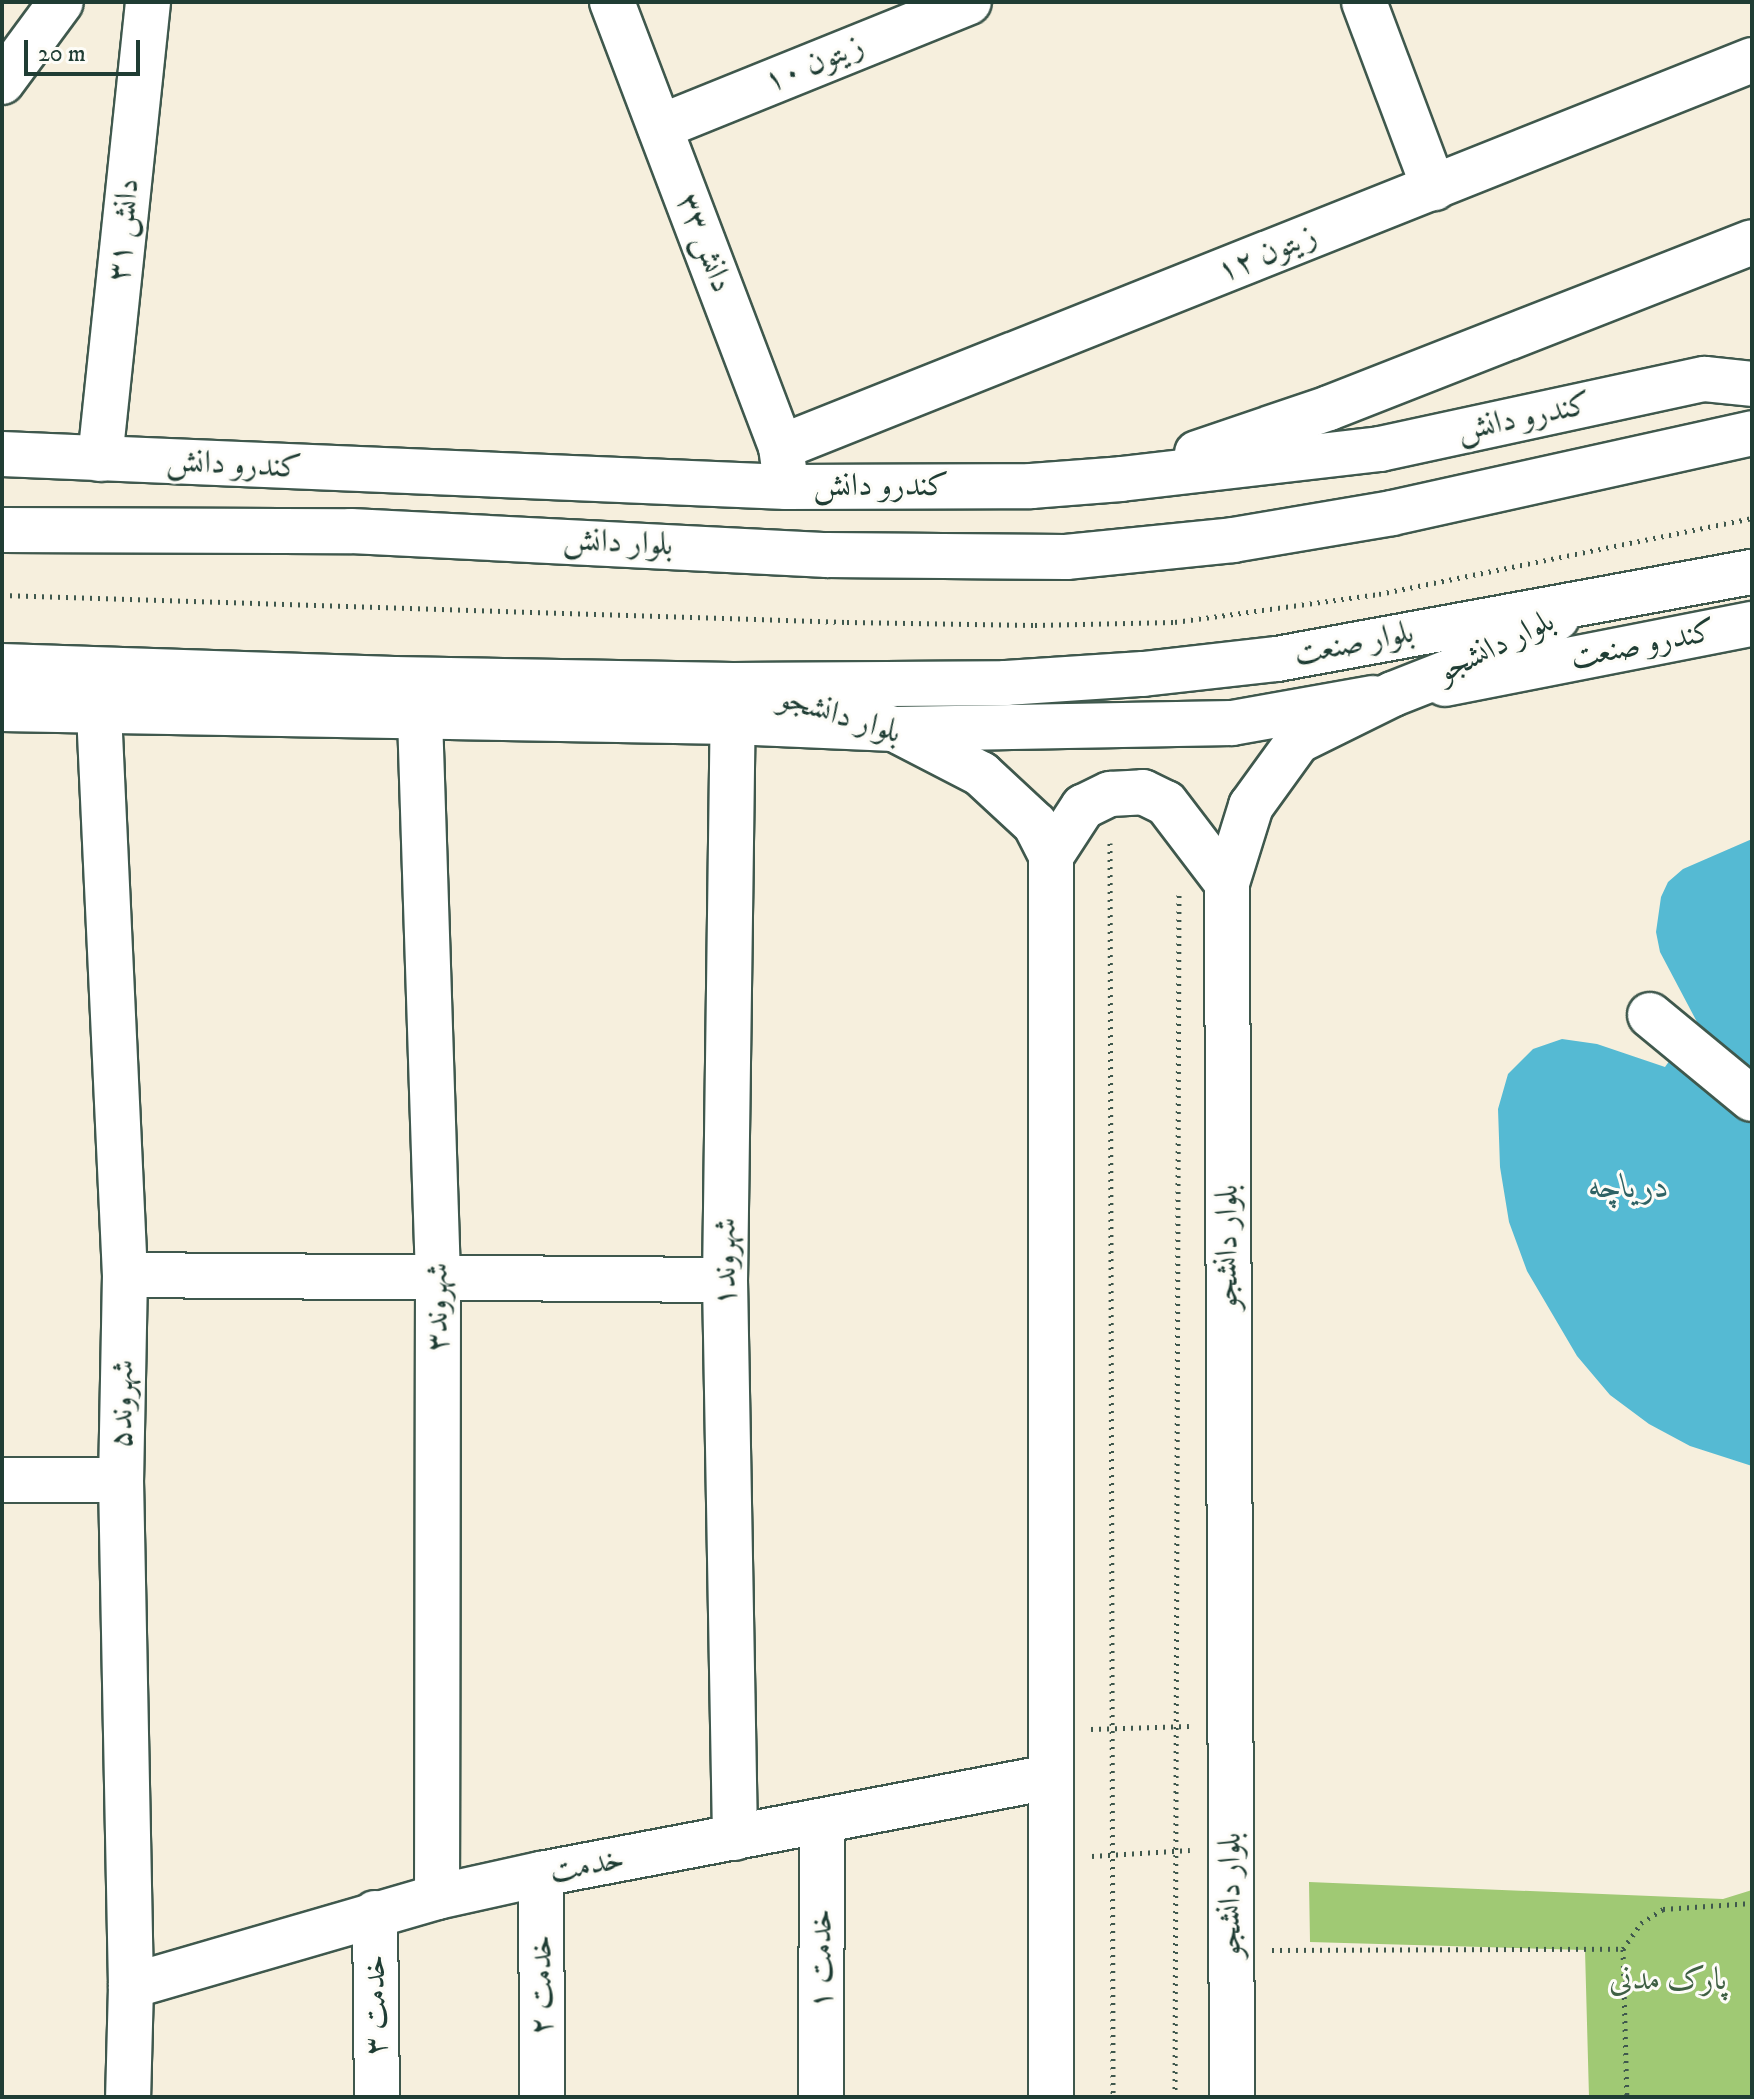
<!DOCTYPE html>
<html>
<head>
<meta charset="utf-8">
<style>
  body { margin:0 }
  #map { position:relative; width:1754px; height:2099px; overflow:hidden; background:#f6efdd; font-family:"IM FELL DW Pica",Amiri,serif }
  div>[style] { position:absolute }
  .green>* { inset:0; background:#a0c974 }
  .water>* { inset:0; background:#55bad3 }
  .path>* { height:5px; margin-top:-2.5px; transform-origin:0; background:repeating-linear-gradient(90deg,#3f584d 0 2px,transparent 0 8px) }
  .roads { filter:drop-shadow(2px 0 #3f584d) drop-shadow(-2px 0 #3f584d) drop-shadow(0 2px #3f584d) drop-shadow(0 -2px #3f584d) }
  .minor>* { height:44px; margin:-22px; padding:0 22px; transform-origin:22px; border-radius:22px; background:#fff }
  .major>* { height:44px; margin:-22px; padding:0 22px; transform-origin:22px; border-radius:22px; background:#fff }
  span { translate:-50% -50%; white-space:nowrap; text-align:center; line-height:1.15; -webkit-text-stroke:6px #fdfcf7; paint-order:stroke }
  .street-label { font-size:32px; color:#1f3d34 }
  .park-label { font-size:32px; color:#3f6044 }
  .water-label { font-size:34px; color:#2f6264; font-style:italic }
  .frame { position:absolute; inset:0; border:4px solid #1f3d34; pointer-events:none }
  .scale { position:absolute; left:24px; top:40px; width:116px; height:36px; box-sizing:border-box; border:4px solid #1f3d34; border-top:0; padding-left:10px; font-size:24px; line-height:28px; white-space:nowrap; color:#1f3d34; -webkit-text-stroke:6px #fdfcf7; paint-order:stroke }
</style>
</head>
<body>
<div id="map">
  <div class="green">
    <i style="clip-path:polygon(1309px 1882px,1723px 1899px,1752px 1890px,1752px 2097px,1589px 2097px,1585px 1950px,1310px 1942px)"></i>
  </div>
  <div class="water">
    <i style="clip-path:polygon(1752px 839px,1752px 1466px,1690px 1446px,1649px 1424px,1610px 1395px,1577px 1356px,1527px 1271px,1509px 1222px,1500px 1167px,1498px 1109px,1508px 1074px,1533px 1049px,1562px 1039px,1597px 1044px,1665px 1067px,1697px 1022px,1660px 952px,1656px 932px,1661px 897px,1668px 882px,1683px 869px)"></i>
  </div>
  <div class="path">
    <i style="left:2px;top:595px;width:845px;rotate:1.83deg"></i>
    <i style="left:847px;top:622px;width:188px;rotate:0.9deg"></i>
    <i style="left:1035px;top:625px;width:140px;rotate:-1.2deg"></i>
    <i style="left:1175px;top:622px;width:206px;rotate:-7.8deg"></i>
    <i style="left:1379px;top:594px;width:381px;rotate:-11.5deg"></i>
    <i style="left:1110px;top:843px;width:1254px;rotate:89.86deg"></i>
    <i style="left:1091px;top:1729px;width:98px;rotate:-1.8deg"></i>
    <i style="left:1092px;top:1856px;width:98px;rotate:-3.5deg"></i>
    <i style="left:1623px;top:1949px;width:32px;rotate:-55deg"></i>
    <i style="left:1641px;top:1923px;width:26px;rotate:-32deg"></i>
    <i style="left:1663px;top:1909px;width:89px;rotate:-3.9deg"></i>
    <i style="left:1272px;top:1950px;width:351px;rotate:-0.2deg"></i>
    <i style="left:1623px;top:1949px;width:148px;rotate:88.5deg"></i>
    <i style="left:1175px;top:2097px;width:1207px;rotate:-89.81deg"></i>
  </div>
  <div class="roads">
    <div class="minor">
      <i style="left:612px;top:2px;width:476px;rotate:69.2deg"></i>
      <i style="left:781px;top:447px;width:30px;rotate:82deg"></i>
      <i style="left:1364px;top:2px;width:199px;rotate:69.4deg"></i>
      <i style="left:2px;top:82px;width:99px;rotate:-53.6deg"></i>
      <i style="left:660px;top:127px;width:333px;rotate:-22deg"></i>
      <i style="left:781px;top:447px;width:1045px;rotate:-21.73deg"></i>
      <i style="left:1197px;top:453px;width:139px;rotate:-18.8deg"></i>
      <i style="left:1329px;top:408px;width:454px;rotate:-21.4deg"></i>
      <i style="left:2px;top:454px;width:785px;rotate:2.41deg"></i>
      <i style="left:786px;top:487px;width:245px;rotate:-0.2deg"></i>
      <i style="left:1031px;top:486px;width:90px;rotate:-4.4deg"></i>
      <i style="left:1121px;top:479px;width:261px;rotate:-6.6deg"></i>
      <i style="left:1380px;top:449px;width:332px;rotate:-12.2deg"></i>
      <i style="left:1705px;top:379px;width:47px;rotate:6.1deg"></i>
      <i style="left:100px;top:459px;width:460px;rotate:-84deg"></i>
      <i style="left:1445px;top:684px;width:313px;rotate:-11.1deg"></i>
      <i style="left:733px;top:695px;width:585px;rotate:90.78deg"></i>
      <i style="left:725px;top:1280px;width:558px;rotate:88.97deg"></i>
      <i style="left:2px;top:709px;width:730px;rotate:1.02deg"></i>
      <i style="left:732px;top:722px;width:162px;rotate:2.5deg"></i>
      <i style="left:894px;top:729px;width:338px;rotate:-1deg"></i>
      <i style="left:1232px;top:723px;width:143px;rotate:-10.1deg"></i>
      <i style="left:99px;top:712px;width:564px;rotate:87.36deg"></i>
      <i style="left:125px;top:1275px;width:205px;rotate:91.1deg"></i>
      <i style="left:121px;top:1480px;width:506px;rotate:88.87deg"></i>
      <i style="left:131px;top:1986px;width:111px;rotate:91.5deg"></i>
      <i style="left:420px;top:717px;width:560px;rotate:88.16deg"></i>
      <i style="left:438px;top:1277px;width:620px;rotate:90.09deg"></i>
      <i style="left:1650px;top:1015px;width:132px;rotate:39.5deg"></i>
      <i style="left:125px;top:1275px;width:600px;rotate:0.48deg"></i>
      <i style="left:2px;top:1480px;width:119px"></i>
      <i style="left:541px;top:1874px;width:223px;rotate:89.7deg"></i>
      <i style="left:375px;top:1913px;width:184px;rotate:89.4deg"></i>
      <i style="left:131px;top:1986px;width:319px;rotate:-16.2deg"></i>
      <i style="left:437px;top:1897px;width:107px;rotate:-12.5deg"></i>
      <i style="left:541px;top:1874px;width:518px;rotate:-10.79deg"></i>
      <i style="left:821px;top:2097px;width:276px;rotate:-89.8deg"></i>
    </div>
    <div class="major">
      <i style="left:2px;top:530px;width:349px;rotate:0.2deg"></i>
      <i style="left:351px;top:531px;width:477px;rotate:2.9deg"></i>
      <i style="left:827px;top:555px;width:239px;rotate:0.5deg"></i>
      <i style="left:1066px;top:557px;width:168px;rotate:-5.8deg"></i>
      <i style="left:1233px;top:540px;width:161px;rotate:-9.6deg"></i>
      <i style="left:1392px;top:513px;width:369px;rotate:-12.5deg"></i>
      <i style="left:2px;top:666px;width:392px;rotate:1.9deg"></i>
      <i style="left:394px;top:679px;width:339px;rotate:1deg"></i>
      <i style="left:733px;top:685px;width:273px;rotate:-0.4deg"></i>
      <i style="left:1006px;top:683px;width:137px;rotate:-3.8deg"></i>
      <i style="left:1143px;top:674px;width:135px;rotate:-6.4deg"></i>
      <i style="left:1277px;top:659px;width:483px;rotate:-10.4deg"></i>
      <i style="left:790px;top:699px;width:108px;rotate:16.1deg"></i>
      <i style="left:894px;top:729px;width:98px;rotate:27.3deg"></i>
      <i style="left:981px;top:774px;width:74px;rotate:42.8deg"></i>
      <i style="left:1035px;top:824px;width:36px;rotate:63deg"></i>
      <i style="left:1051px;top:856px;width:1241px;rotate:90deg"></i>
      <i style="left:1051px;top:856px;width:59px;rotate:-56.9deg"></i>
      <i style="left:1083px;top:807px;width:30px;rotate:-26deg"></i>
      <i style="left:1110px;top:794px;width:33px;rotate:-3deg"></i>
      <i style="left:1143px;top:792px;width:25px;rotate:26deg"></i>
      <i style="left:1166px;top:803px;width:101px;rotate:52.7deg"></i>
      <i style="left:1232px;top:2097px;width:1214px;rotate:-90.24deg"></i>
      <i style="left:1227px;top:883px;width:81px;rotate:-72.7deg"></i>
      <i style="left:1251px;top:806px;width:80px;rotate:-54.1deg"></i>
      <i style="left:1298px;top:741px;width:106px;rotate:-26.3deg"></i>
      <i style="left:1393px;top:694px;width:101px;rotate:-21.5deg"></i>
      <i style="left:1487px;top:657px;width:80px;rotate:-29.1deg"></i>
    </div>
  </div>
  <div class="street-label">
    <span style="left:814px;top:64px;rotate:-22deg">زیتون ۱۰</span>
    <span style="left:124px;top:230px;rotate:-84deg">دانش ۳۱</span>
    <span style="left:704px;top:243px;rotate:69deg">دانش ۳۳</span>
    <span style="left:1267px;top:254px;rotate:-22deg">زیتون ۱۲</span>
    <span style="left:1524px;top:418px;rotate:-12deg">کندرو دانش</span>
    <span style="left:234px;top:465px;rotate:3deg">کندرو دانش</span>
    <span style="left:881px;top:486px">کندرو دانش</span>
    <span style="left:618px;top:543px;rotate:3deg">بلوار دانش</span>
    <span style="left:1354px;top:644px;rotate:-11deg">بلوار صنعت</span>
    <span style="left:1643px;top:645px;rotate:-11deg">کندرو صنعت</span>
    <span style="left:1496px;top:647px;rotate:-26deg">بلوار دانشجو</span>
    <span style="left:840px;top:716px;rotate:17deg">بلوار دانشجو</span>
    <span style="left:1228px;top:1247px;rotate:-90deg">بلوار دانشجو</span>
    <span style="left:726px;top:1262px;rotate:-90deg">شهروند۱</span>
    <span style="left:438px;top:1307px;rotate:-90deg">شهروند۳</span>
    <span style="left:123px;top:1404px;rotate:-89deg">شهروند۵</span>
    <span style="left:587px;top:1866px;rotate:-11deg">خدمت</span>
    <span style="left:1231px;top:1895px;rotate:-90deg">بلوار دانشجو</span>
    <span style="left:822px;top:1959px;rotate:-90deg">خدمت ۱</span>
    <span style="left:542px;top:1985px;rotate:-90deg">خدمت ۲</span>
    <span style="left:376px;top:2005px;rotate:-91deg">خدمت ۳</span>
  </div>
  <div class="park-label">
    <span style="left:1668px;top:1980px">پارک مدنی</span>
  </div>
  <div class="water-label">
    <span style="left:1629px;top:1188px">دریاچه</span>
  </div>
  <div class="frame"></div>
  <div class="scale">20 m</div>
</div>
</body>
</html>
